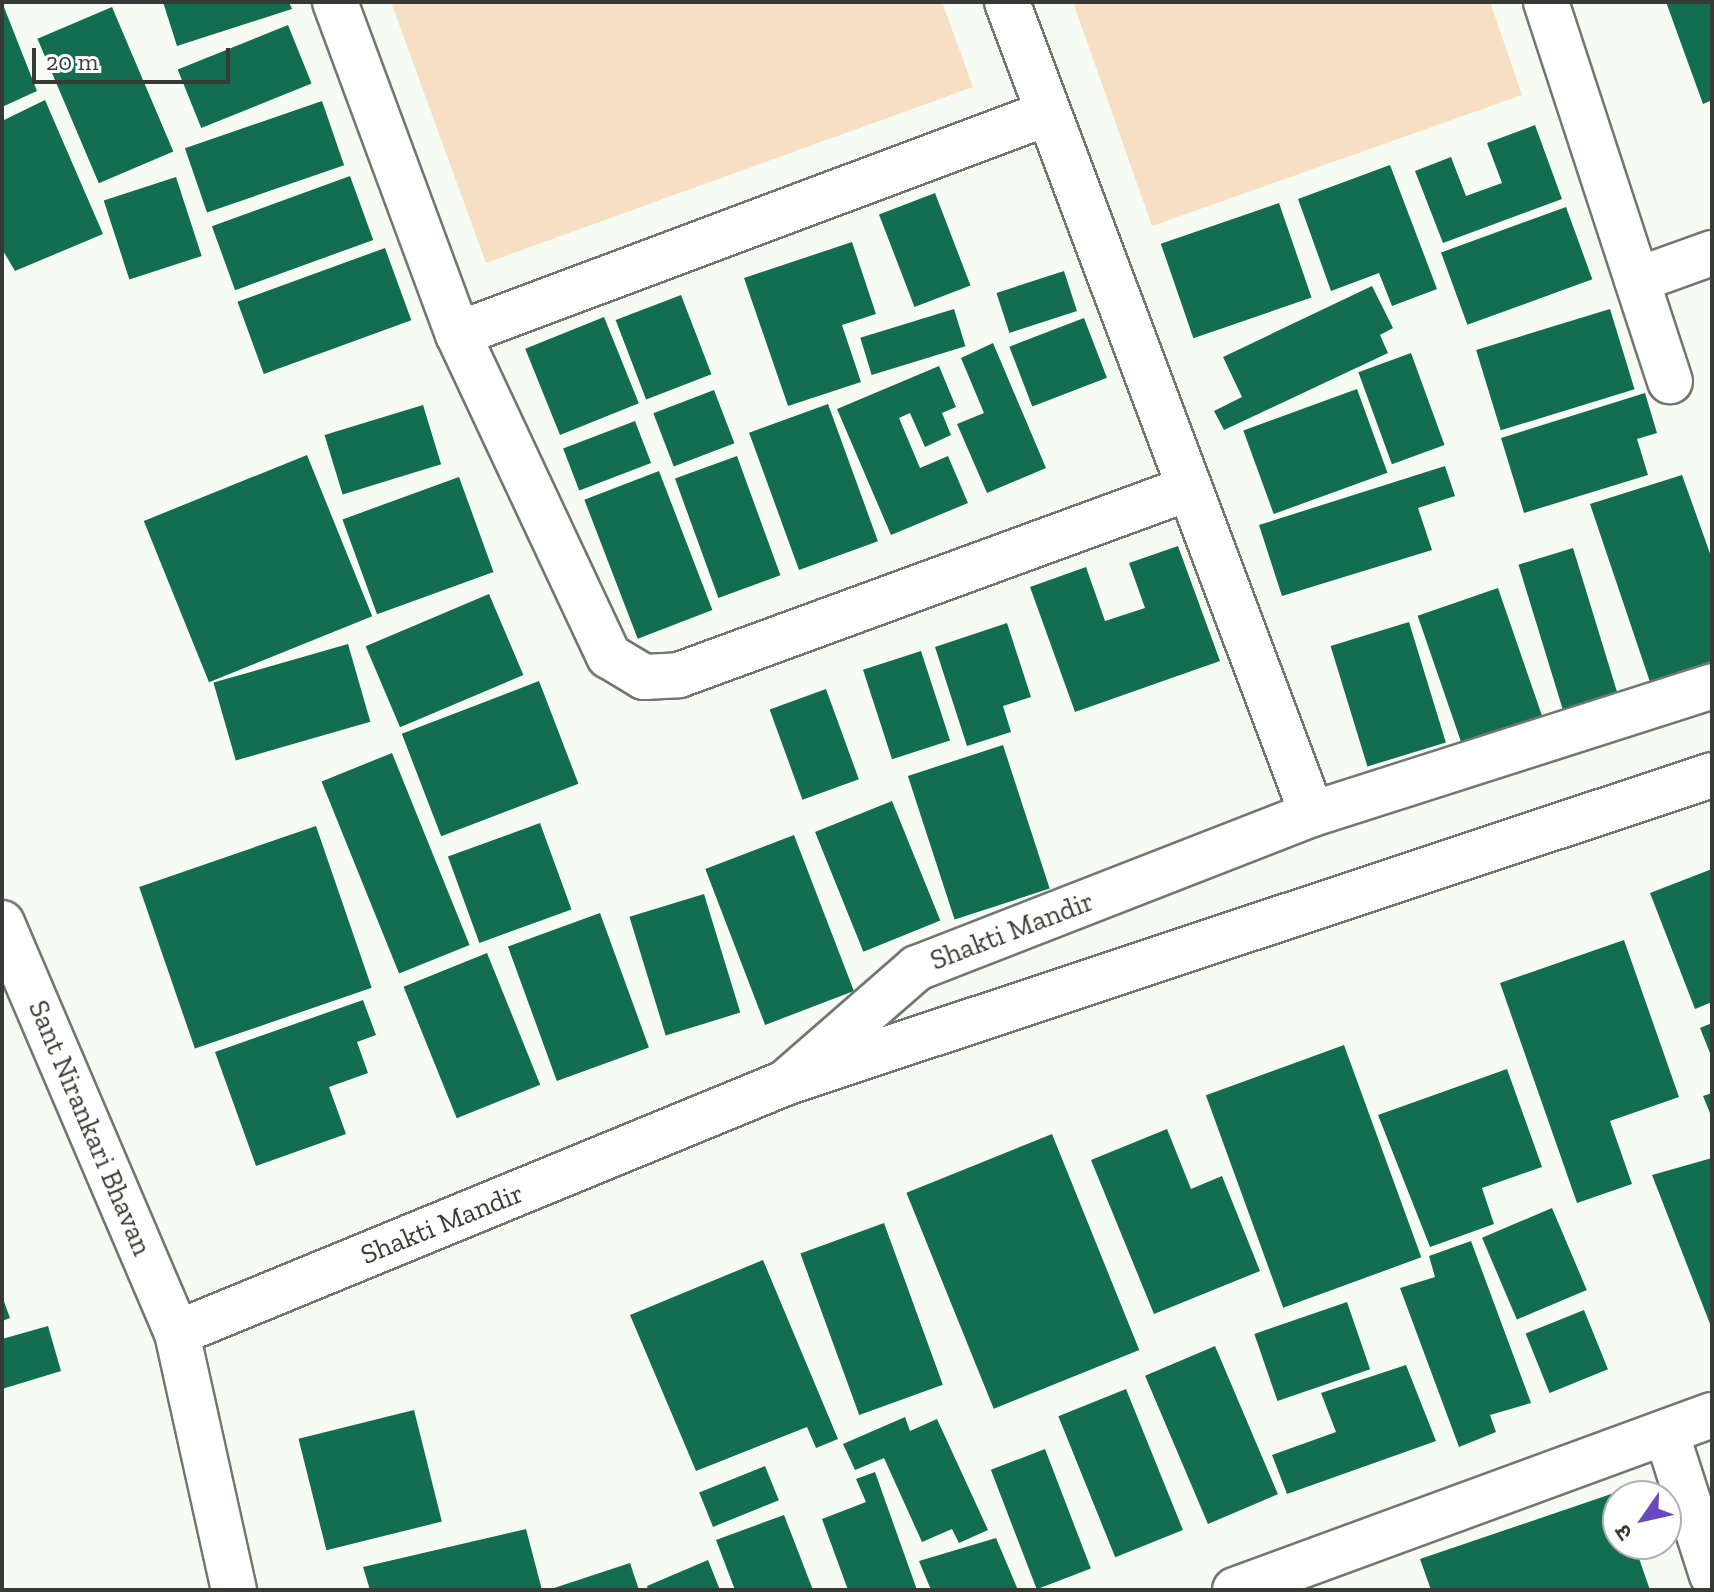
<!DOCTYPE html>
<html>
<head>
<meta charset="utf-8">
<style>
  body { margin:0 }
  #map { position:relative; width:1714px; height:1592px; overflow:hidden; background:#f6fcf3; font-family:"Zilla Slab","Noto Sans Devanagari",serif }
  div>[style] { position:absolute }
  .green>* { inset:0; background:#f6dfc3 }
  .building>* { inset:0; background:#136d50; transform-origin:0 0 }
  .roads { filter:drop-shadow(2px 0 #72776f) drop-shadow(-2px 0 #72776f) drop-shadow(0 2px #72776f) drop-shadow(0 -2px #72776f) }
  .minor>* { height:44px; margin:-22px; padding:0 22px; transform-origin:22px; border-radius:22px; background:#fff }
  .tertiary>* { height:44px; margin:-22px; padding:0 22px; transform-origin:22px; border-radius:22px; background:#fff }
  span { translate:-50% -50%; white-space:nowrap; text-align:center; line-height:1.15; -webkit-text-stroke:8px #fff; paint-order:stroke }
  .street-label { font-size:28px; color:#373a36 }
  .frame { position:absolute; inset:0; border:4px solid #373a36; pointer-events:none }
  .north { position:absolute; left:1602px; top:1480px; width:80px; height:80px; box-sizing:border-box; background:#fff; border:2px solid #afb0af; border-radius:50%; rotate:236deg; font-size:22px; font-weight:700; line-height:32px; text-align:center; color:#373a36 }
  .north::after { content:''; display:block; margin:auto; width:28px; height:36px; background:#6948c0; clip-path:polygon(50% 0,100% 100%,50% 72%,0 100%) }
  .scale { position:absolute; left:32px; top:48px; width:198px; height:36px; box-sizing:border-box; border:4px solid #373a36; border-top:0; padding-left:10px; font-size:24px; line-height:28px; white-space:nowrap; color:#373a36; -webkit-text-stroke:6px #fff; paint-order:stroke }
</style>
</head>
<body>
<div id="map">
  <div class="green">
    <i style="clip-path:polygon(391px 2px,942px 2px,973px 87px,486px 263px)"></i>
    <i style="clip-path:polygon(1073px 2px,1490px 2px,1522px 95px,1152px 226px)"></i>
  </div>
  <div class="building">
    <i style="clip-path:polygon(2px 2px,37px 91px,2px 107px)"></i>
    <i style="clip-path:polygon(163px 2px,289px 2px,292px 9px,177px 46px)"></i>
    <i style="clip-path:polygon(1666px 2px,1712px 2px,1712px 100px,1703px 104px)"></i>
    <i style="left:112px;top:7px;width:157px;height:81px;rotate:67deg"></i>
    <i style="left:288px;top:25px;width:63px;height:119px;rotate:68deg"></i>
    <i style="clip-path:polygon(45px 100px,103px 234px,15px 271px,2px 249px,2px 121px)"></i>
    <i style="left:322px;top:101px;width:68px;height:145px;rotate:71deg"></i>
    <i style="clip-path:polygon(1535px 125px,1562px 199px,1443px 243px,1415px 171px,1451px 157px,1466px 196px,1502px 183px,1487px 143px)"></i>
    <i style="clip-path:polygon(1390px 165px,1437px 289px,1392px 306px,1379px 273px,1331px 291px,1298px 199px)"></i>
    <i style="left:350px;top:176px;width:68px;height:147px;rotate:70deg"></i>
    <i style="left:176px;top:177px;width:83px;height:76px;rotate:72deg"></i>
    <i style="left:935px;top:193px;width:99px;height:60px;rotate:69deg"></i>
    <i style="left:1279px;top:203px;width:100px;height:125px;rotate:71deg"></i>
    <i style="left:1566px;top:207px;width:77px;height:133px;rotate:70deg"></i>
    <i style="clip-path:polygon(852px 242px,876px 314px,842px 325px,861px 382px,788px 406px,744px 278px)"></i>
    <i style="left:385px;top:248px;width:77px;height:157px;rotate:70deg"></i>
    <i style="left:1064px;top:271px;width:42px;height:71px;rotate:72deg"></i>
    <i style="clip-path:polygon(1372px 286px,1393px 328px,1380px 335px,1388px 353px,1224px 430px,1214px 411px,1242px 397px,1223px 357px)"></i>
    <i style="left:681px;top:295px;width:85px;height:70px;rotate:69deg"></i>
    <i style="left:954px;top:309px;width:39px;height:98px;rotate:73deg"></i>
    <i style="left:1610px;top:309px;width:84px;height:140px;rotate:73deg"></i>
    <i style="left:604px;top:317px;width:93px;height:85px;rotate:68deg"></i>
    <i style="left:1084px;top:318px;width:64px;height:80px;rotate:69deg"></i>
    <i style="clip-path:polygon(993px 343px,1046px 468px,987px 493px,957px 424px,984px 413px,961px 358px)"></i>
    <i style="left:1411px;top:353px;width:98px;height:56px;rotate:70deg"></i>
    <i style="clip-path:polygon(939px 366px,956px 407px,942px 413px,951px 435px,925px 447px,910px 413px,899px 418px,920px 468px,948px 456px,968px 503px,891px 535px,837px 409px)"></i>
    <i style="left:1357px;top:389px;width:89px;height:121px;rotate:70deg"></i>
    <i style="left:714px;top:390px;width:57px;height:65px;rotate:69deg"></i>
    <i style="clip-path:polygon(1645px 393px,1657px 433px,1637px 439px,1648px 475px,1524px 513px,1501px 438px)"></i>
    <i style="left:828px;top:404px;width:146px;height:84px;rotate:70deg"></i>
    <i style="left:423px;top:405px;width:62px;height:103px;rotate:73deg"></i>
    <i style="left:635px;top:421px;width:45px;height:77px;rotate:69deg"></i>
    <i style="left:307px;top:455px;width:174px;height:176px;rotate:68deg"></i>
    <i style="left:737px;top:456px;width:127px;height:66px;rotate:70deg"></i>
    <i style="clip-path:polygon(1445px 466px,1455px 496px,1418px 508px,1432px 550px,1282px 596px,1259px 525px)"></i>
    <i style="left:659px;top:471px;width:149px;height:80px;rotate:69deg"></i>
    <i style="clip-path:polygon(1682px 475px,1712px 559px,1712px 661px,1650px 682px,1590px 504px)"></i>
    <i style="left:459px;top:477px;width:101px;height:124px;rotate:70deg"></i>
    <i style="clip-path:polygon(1178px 546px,1220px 661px,1075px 712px,1030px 587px,1086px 567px,1105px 621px,1145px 608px,1129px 563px)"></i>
    <i style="left:1573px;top:548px;width:152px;height:57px;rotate:73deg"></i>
    <i style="left:1498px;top:588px;width:156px;height:85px;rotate:71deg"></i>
    <i style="left:489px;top:594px;width:88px;height:134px;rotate:67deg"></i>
    <i style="left:1409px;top:622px;width:126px;height:82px;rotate:73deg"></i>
    <i style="clip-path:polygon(1007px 623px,1031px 697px,1003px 706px,1011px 732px,967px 746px,935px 647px)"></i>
    <i style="left:348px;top:644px;width:81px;height:140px;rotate:74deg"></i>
    <i style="left:921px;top:651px;width:94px;height:61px;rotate:72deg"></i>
    <i style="left:539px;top:681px;width:110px;height:147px;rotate:69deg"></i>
    <i style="left:826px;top:689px;width:96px;height:60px;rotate:70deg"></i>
    <i style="left:1003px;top:745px;width:151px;height:100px;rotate:72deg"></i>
    <i style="left:392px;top:753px;width:207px;height:76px;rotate:68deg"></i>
    <i style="left:892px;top:801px;width:129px;height:83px;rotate:68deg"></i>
    <i style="left:540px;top:823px;width:92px;height:98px;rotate:70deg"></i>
    <i style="left:316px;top:826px;width:171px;height:187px;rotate:71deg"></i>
    <i style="left:794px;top:835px;width:167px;height:95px;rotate:69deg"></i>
    <i style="clip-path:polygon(1712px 869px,1712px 1002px,1695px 1009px,1650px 893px)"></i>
    <i style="left:704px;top:894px;width:124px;height:78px;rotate:73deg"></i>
    <i style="left:600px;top:913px;width:143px;height:98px;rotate:70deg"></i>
    <i style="clip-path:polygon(1624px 940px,1679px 1097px,1610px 1121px,1632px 1184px,1577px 1203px,1500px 983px)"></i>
    <i style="left:487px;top:953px;width:142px;height:90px;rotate:68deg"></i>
    <i style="clip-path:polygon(363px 1000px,376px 1035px,357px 1042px,368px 1073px,329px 1087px,346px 1134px,256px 1166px,215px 1052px)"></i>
    <i style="clip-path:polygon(1712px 1023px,1712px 1058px,1700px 1028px)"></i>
    <i style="left:1344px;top:1045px;width:226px;height:147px;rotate:70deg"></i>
    <i style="clip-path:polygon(1507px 1069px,1542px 1167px,1482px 1188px,1494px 1224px,1430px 1247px,1378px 1115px)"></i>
    <i style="clip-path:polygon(1712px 1093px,1712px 1118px,1703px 1096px)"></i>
    <i style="clip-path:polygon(1167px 1129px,1191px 1189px,1222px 1176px,1260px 1271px,1154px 1314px,1091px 1160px)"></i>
    <i style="left:1052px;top:1134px;width:233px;height:157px;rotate:68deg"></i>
    <i style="clip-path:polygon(1712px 1158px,1712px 1329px,1652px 1175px)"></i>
    <i style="left:1552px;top:1208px;width:89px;height:76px;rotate:67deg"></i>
    <i style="left:884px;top:1223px;width:172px;height:89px;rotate:70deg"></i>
    <i style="clip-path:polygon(1471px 1241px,1531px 1403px,1490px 1415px,1496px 1432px,1459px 1447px,1400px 1288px,1435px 1277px,1429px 1256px)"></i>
    <i style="clip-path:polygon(763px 1260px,838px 1439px,816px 1448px,807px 1427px,696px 1471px,630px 1315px)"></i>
    <i style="clip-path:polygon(2px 1296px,10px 1318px,2px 1321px)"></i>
    <i style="left:1347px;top:1302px;width:71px;height:98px;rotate:71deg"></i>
    <i style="left:1584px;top:1310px;width:64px;height:63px;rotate:68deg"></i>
    <i style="clip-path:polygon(48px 1326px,61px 1371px,2px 1389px,2px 1339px)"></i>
    <i style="left:1215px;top:1346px;width:161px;height:76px;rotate:67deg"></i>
    <i style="clip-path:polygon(1406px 1365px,1436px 1441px,1287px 1494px,1272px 1455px,1336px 1432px,1321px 1393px)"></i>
    <i style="left:1126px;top:1389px;width:152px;height:73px;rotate:68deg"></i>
    <i style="left:414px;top:1410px;width:115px;height:119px;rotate:76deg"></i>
    <i style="clip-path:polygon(905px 1417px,910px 1431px,937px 1419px,988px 1530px,959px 1543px,952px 1529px,922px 1542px,884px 1458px,855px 1470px,843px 1444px)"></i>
    <i style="left:1045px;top:1449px;width:128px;height:58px;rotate:69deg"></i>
    <i style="left:765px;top:1466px;width:37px;height:71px;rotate:68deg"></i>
    <i style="clip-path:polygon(875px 1472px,917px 1590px,848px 1590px,822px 1519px,866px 1502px,856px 1479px)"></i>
    <i style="clip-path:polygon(1617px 1492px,1618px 1544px,1634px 1544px,1650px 1590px,1431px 1590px,1420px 1559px)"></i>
    <i style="clip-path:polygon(784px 1515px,813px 1590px,735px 1590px,716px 1540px)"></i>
    <i style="clip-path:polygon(526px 1529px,542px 1590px,370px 1590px,363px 1567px)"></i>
    <i style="clip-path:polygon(996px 1538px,1018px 1590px,931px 1590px,919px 1561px)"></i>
    <i style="clip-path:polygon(708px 1560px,720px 1590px,648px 1590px,647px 1586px)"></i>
    <i style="clip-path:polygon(630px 1563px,639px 1590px,551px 1590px,551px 1589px)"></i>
  </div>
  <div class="roads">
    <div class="minor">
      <i style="left:335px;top:2px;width:354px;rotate:69.7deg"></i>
      <i style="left:458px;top:334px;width:356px;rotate:64.9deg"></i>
      <i style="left:609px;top:656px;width:41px;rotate:31deg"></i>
      <i style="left:644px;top:677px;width:35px;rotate:-3deg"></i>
      <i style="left:679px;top:675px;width:541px;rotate:-20.11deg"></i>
      <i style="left:1007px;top:2px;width:867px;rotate:69.41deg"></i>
      <i style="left:1546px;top:2px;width:399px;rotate:71.9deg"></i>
      <i style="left:1637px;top:280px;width:80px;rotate:-19.8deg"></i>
      <i style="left:458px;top:334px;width:630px;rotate:-20.53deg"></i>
      <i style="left:785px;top:1083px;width:175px;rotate:-41.1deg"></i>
      <i style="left:917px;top:968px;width:424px;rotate:-21.3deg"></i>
      <i style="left:1312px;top:814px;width:420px;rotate:-17.7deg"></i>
      <i style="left:1666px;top:1432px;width:150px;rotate:72.2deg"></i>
      <i style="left:1235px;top:1590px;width:508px;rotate:-20.15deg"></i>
    </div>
    <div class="tertiary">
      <i style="left:2px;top:923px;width:446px;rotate:66.9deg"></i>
      <i style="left:177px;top:1333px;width:263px;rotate:77.5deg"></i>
      <i style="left:177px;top:1333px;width:657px;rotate:-22.35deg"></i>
      <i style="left:785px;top:1083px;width:977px;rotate:-18.38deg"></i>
    </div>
  </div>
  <div class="street-label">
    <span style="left:1012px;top:931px;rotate:-21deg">Shakti Mandir</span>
    <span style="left:90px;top:1128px;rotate:67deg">Sant Nirankari Bhavan</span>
    <span style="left:442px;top:1224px;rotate:-22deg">Shakti Mandir</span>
  </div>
  <div class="frame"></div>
  <div class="north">उ</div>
  <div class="scale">20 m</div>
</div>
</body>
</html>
